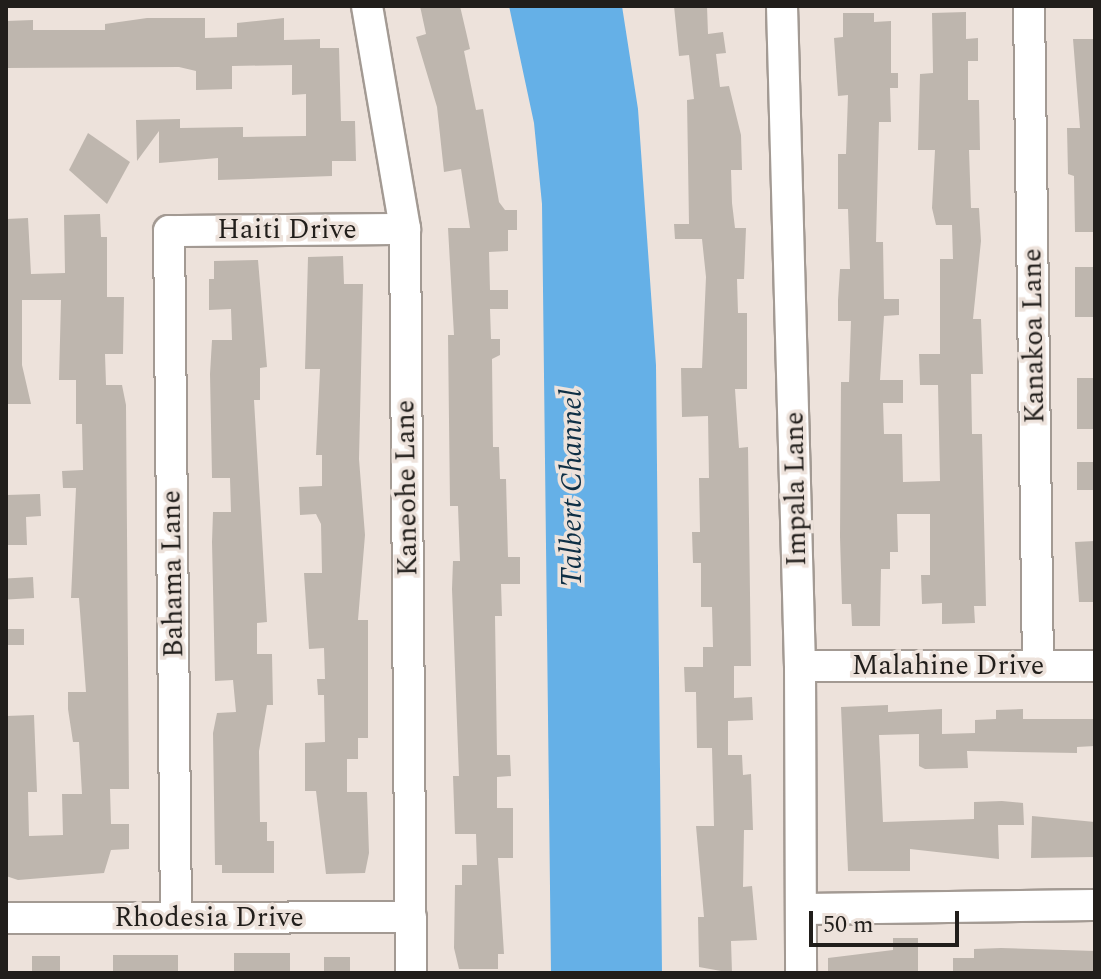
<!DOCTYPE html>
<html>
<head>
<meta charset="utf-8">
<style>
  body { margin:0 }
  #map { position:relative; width:1101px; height:979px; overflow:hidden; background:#ede2db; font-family:Spectral,serif }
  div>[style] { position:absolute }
  .water>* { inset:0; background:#65b0e7 }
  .building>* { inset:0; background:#beb6ae; transform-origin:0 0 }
  .roads { filter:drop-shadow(2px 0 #a39a93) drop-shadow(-2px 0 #a39a93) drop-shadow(0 2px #a39a93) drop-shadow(0 -2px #a39a93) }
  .minor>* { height:30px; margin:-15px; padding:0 15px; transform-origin:15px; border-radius:15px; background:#fff }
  span { translate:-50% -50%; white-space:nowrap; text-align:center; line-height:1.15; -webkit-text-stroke:7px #ede2db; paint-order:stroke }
  .street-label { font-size:28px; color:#211e1b }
  .water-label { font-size:30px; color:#0e2f45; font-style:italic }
  .frame { position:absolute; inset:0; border:8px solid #211e1b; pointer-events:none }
  .scale { position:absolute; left:809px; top:911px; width:150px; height:36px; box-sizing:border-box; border:4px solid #211e1b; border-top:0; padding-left:10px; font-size:24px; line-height:28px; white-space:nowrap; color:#211e1b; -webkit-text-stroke:6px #ede2db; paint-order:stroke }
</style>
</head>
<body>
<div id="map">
  <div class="water">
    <i style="clip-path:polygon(509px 6px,622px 6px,638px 109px,656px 365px,662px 973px,551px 973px,542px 204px,534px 123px)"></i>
  </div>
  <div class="building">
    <i style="clip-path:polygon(420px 6px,460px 6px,470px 49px,464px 51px,476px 110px,483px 109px,499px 202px,505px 210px,517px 210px,517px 230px,508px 230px,508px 251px,489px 252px,490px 290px,508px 290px,508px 309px,490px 309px,491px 339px,500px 339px,500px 355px,492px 359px,493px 447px,499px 447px,500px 479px,506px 479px,508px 557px,520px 557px,520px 584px,501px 584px,502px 616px,495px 616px,497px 755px,510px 755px,511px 776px,497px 777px,497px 808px,513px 808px,513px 858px,498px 858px,504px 954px,498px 954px,498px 969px,459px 969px,454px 948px,455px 885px,462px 885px,462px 865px,477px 865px,476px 834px,455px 834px,453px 776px,459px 776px,452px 589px,453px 561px,460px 561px,458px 506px,450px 506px,448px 335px,454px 335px,448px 228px,470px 228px,461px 169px,444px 172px,437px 107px,416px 37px,426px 34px)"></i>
    <i style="clip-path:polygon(674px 6px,707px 6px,708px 34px,723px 32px,726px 53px,716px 54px,720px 87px,729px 86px,741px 135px,742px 170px,731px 170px,732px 203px,735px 228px,746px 228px,744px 279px,737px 279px,738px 313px,747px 313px,747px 389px,735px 389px,739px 448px,748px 447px,751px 666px,734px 666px,734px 698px,752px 697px,753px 720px,728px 721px,728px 755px,742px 755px,743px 775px,751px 774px,753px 830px,744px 830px,743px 887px,752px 886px,757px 940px,731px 941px,732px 973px,699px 967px,698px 917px,704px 917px,696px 826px,714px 826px,712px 748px,697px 748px,696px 692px,685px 692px,684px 667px,703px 667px,703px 647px,713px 647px,712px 607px,701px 607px,701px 563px,693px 563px,692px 532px,700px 532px,699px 478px,709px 478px,708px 416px,682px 417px,681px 368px,702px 368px,706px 277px,702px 239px,675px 239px,674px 224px,689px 224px,687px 100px,694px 99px,689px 55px,679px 56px)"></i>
    <i style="clip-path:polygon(966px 12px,966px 39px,978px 38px,978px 61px,968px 61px,968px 100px,979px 100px,980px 150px,969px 150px,971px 208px,979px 208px,981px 241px,973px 319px,981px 319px,983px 374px,971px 374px,972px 434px,982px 434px,986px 606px,974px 606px,975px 623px,942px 624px,942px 603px,922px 604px,921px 575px,930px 575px,930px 514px,897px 514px,898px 552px,890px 552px,890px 569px,881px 569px,880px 626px,852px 626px,851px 604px,842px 604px,840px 537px,841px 382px,849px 382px,851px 321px,838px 321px,838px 300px,840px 269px,850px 269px,848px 209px,838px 209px,838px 154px,846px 154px,848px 95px,838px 96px,834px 38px,843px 37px,843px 13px,874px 13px,874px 22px,891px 21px,891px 73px,898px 73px,898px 88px,890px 88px,891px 122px,879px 122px,876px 242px,883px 242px,884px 299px,899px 299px,899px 315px,884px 316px,880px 380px,903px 380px,903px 403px,883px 403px,884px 434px,902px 434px,903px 482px,940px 481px,938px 385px,920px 385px,919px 354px,940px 354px,940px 259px,953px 259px,952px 225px,936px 225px,932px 208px,935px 150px,918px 150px,920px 74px,933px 73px,932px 13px)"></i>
    <i style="clip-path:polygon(147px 18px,205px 18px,205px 38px,237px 37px,237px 23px,284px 18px,284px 40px,320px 39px,320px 48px,339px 48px,341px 121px,355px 121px,356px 161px,332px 161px,332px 176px,218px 180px,218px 158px,159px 163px,159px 131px,137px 161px,136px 120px,180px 119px,180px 128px,243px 127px,243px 137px,306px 136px,306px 94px,292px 95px,292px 65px,232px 66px,232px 89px,196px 90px,196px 71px,179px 67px,6px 68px,6px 21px,33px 20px,33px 30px,105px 30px,105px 24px)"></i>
    <i style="clip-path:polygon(1073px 39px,1095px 39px,1095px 232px,1075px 232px,1074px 176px,1068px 174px,1067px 128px,1080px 128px)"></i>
    <i style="clip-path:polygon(88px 133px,130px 162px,107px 204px,69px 170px)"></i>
    <i style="clip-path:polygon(100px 214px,101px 237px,107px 237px,107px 297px,124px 297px,123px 354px,105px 354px,106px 385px,122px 385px,126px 405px,129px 789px,110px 789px,111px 824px,129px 824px,129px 849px,111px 850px,104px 873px,18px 880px,6px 876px,6px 716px,34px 715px,37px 792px,28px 792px,29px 836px,63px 835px,62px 794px,82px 794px,79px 742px,73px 742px,68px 709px,68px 692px,86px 692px,79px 598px,71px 598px,76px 488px,63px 488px,62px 471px,83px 470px,82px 424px,76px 424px,76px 380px,59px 380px,61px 300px,22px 300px,22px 365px,31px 404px,6px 404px,6px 219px,28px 218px,31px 274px,65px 273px,64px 215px)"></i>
    <i style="clip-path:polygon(343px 256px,344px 284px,363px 284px,359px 459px,365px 535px,358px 620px,368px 620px,368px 738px,358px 738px,358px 759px,347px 759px,347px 792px,367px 792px,369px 853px,365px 873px,326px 874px,316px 791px,305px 791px,305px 743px,325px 742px,324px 695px,318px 695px,317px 679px,325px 679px,324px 648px,309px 649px,304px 573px,322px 573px,321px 524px,316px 514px,300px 515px,299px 487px,322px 486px,322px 455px,316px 455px,320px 369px,305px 369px,308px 257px)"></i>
    <i style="clip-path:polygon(258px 260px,267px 367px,260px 368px,260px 400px,254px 400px,267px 622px,257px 623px,257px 654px,272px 654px,273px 705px,267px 705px,259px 751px,260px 822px,267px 822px,267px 841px,274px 841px,274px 873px,222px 873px,222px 865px,215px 865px,213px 733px,217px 713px,236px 712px,233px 680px,215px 681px,212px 542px,213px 512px,231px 512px,230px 478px,212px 478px,210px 374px,212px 340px,232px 340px,231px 309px,209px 310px,209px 279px,214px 279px,214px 261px)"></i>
    <i style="left:1075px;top:267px;width:20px;height:50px"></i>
    <i style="left:1077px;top:378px;width:18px;height:51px"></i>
    <i style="left:1077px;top:462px;width:18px;height:28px"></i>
    <i style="clip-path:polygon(40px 494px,41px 516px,26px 517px,27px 545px,6px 545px,6px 495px)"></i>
    <i style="clip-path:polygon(1095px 541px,1095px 602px,1079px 602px,1075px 542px)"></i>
    <i style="left:33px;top:577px;width:21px;height:27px;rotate:87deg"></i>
    <i style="left:6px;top:629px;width:18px;height:16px"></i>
    <i style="clip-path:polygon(888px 705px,888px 712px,942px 709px,942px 734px,975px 733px,975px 720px,996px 719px,996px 710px,1023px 709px,1023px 719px,1095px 719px,1095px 746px,1077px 747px,1077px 753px,967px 751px,968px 768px,925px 769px,919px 766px,919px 734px,879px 735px,883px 822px,974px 819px,974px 802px,1002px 801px,1023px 803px,1024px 825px,998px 825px,999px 859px,910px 849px,910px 871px,848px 871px,841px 707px)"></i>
    <i style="clip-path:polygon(1032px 816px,1095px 822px,1095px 857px,1031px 858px)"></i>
    <i style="clip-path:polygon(893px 938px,918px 938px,918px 973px,828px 973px,828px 958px,893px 950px)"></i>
    <i style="clip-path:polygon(1001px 948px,1095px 951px,1095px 973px,953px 973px,953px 958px,974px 958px,974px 949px)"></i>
    <i style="left:290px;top:953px;width:20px;height:56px;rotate:90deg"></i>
    <i style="left:178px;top:955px;width:18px;height:65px;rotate:90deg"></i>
    <i style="left:32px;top:956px;width:28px;height:17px"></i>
    <i style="left:324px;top:957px;width:26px;height:16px"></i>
  </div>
  <div class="roads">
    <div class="minor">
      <i style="left:367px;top:6px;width:226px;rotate:80.3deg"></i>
      <i style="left:405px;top:229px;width:744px;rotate:89.54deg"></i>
      <i style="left:782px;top:6px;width:660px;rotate:88.44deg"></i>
      <i style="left:800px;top:666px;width:307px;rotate:89.8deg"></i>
      <i style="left:1029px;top:6px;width:659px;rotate:89.22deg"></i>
      <i style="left:800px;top:666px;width:295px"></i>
      <i style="left:802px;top:909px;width:293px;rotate:-0.8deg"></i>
      <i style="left:6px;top:918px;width:405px;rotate:-0.1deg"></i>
      <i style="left:176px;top:918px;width:687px;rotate:-90.58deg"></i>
      <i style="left:169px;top:231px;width:236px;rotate:-0.5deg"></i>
    </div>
  </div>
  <div class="street-label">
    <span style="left:287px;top:230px">Haiti Drive</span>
    <span style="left:1034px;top:336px;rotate:-91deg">Kanakoa Lane</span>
    <span style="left:407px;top:488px;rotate:-91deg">Kaneohe Lane</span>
    <span style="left:796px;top:489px;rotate:-91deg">Impala Lane</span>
    <span style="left:173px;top:574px;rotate:-91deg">Bahama Lane</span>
    <span style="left:948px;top:666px">Malahine Drive</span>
    <span style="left:209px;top:918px">Rhodesia Drive</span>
  </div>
  <div class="water-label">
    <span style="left:572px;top:488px;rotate:-90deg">Talbert Channel</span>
  </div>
  <div class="frame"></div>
  <div class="scale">50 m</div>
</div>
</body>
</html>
